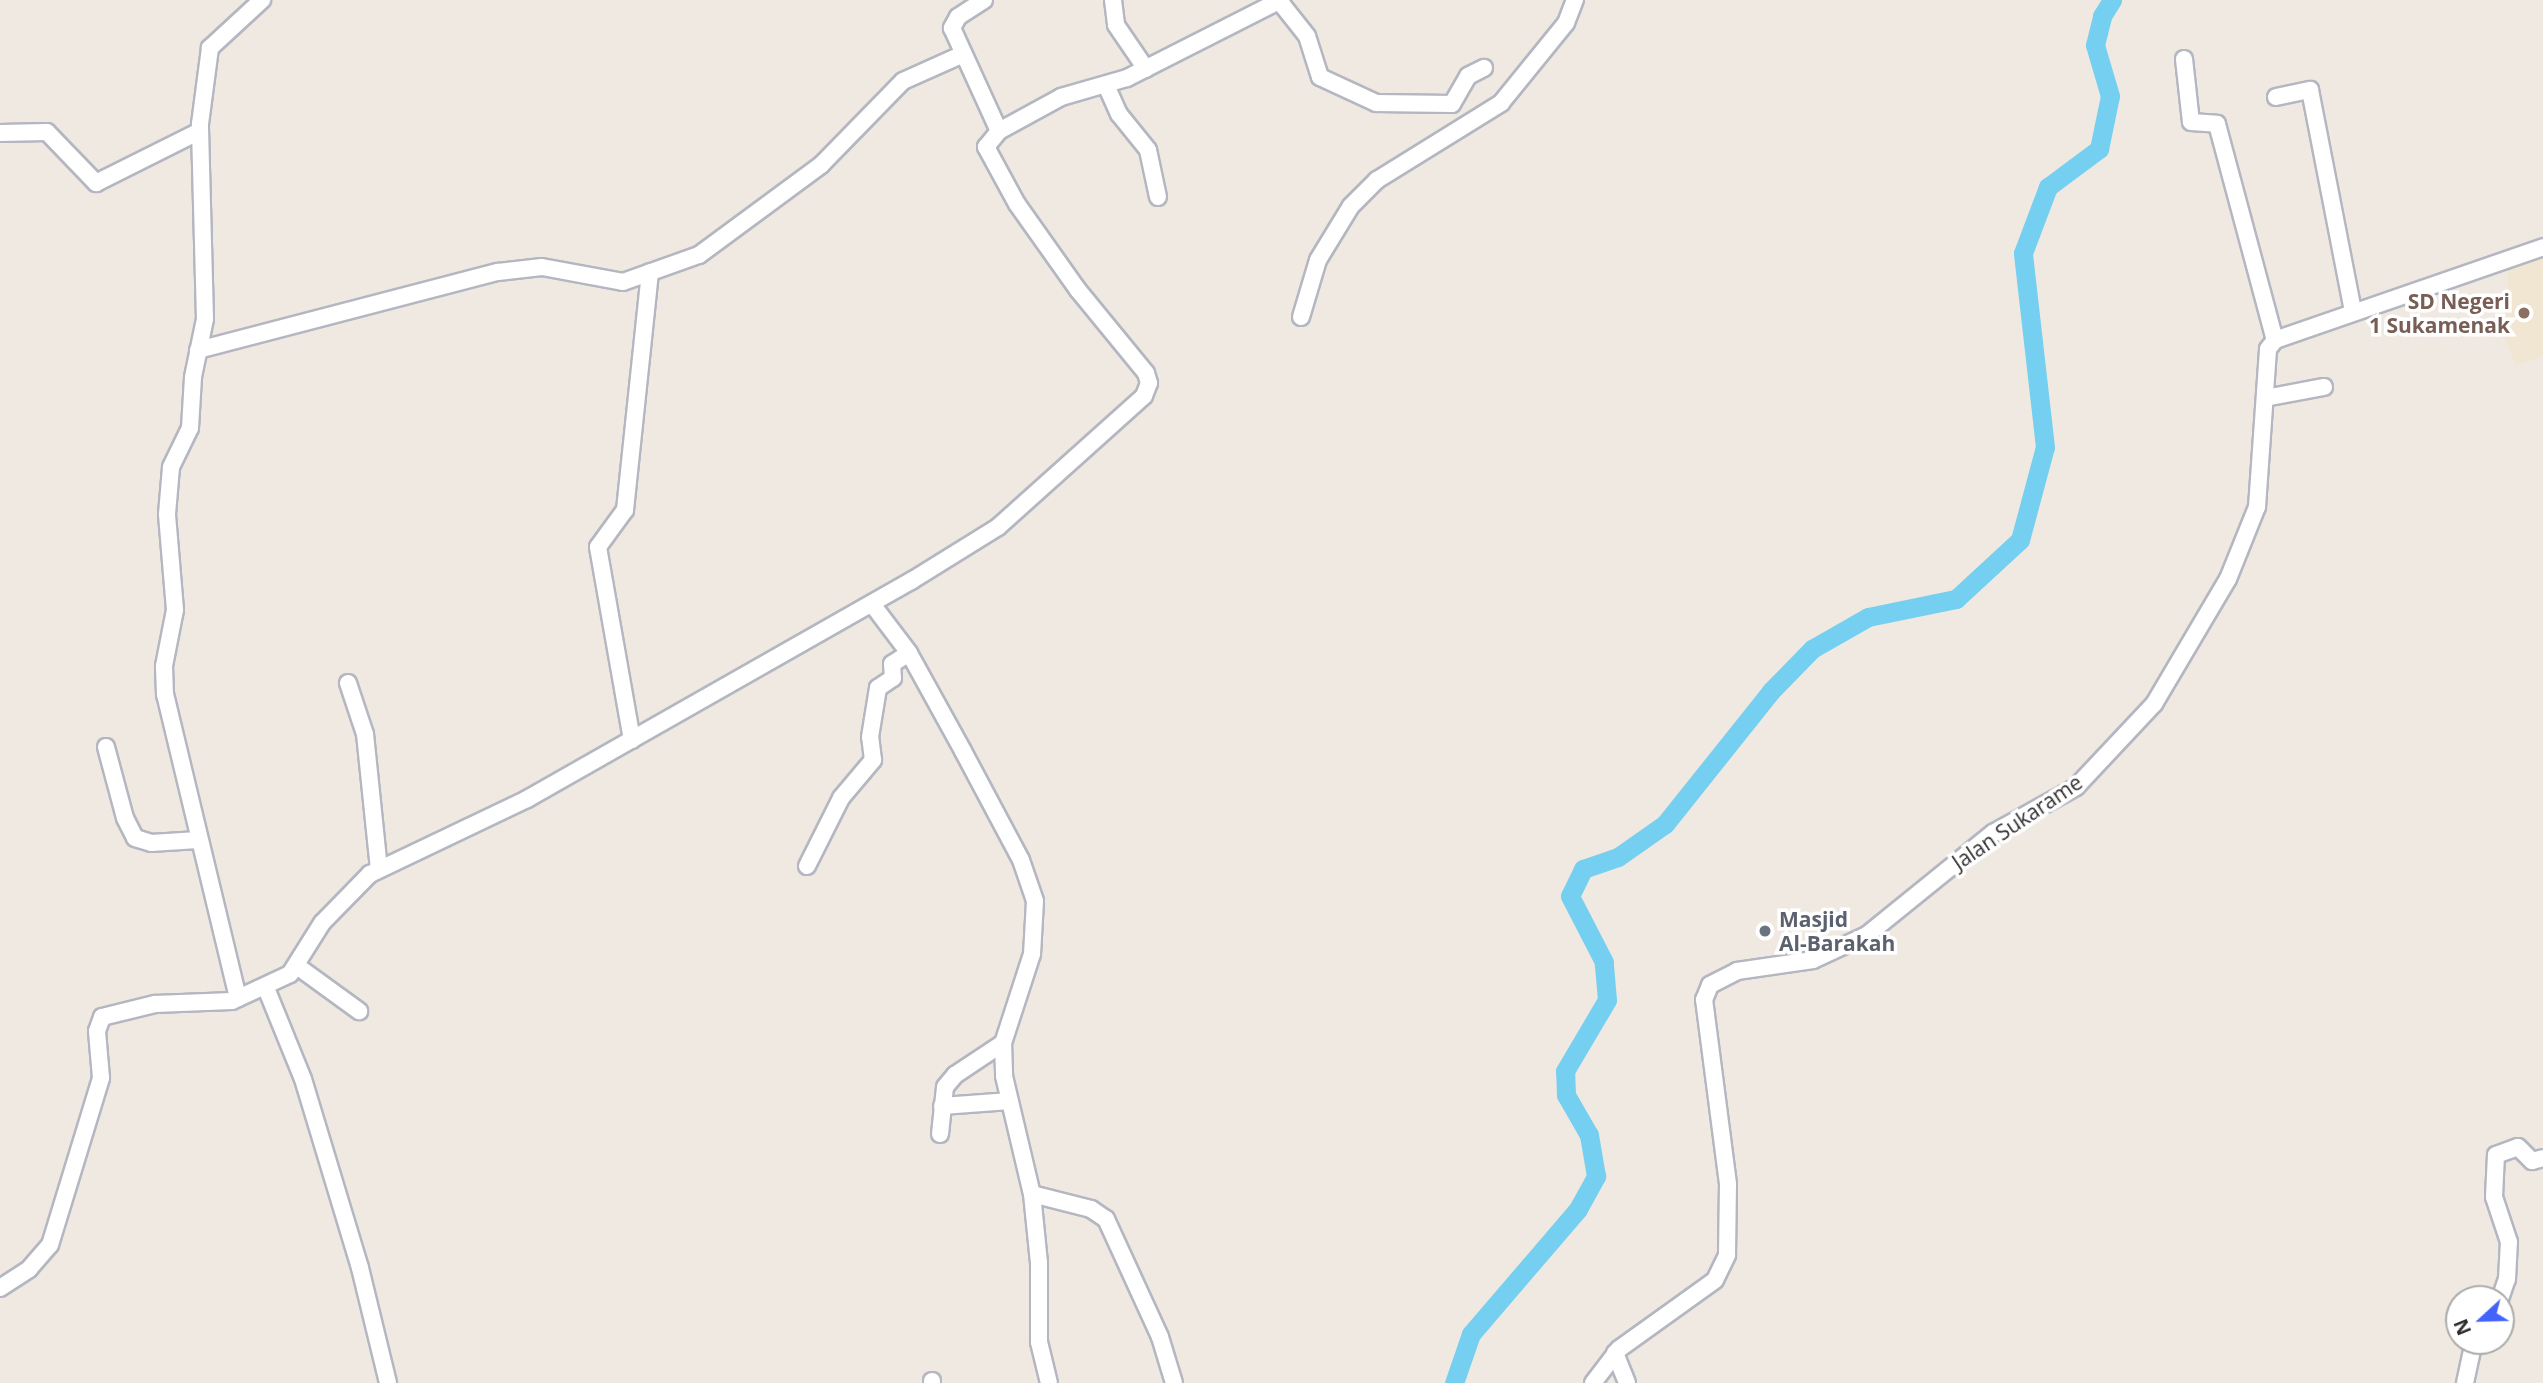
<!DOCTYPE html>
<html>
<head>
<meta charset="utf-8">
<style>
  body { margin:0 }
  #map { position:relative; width:2543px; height:1383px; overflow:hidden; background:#efe9e1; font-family:"Open Sans",sans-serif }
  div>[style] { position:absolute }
  .education>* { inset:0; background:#f0e6d1 }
  .river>* { height:19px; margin:-9.5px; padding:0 9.5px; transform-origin:9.5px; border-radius:9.5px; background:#75cff0 }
  .roads { filter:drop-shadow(2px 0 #b4b7c1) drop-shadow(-2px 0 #b4b7c1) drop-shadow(0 2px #b4b7c1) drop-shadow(0 -2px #b4b7c1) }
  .minor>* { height:16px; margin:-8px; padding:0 8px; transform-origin:8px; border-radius:8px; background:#fff }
  .dots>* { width:19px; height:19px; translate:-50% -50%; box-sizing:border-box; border:4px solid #fff; border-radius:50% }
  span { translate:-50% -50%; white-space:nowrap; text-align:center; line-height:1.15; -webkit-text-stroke:7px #fff; paint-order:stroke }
  .education-label { font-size:21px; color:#785e54; font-weight:700 }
  .right { translate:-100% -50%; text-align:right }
  .street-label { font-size:21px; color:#2e2e2e }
  .worship-label { font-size:21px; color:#5b616d; font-weight:700 }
  .left { translate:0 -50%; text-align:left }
  .north { position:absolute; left:2445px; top:1285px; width:70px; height:70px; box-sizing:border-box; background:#fff; border:2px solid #ababab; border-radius:50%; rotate:248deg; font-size:19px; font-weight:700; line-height:28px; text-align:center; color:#2e2e2e }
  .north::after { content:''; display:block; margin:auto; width:24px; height:32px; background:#4264fb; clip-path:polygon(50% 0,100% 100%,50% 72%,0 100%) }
</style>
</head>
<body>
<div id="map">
  <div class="education">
    <i style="clip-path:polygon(2543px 252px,2543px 355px,2516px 366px,2498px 320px,2508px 308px,2508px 266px)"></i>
  </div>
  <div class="river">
    <i style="left:1454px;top:1383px;width:52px;rotate:-70.9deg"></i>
    <i style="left:1471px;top:1334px;width:165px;rotate:-49.4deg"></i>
    <i style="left:1578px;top:1209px;width:38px;rotate:-61deg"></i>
    <i style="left:1596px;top:1176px;width:42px;rotate:-99.7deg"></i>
    <i style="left:1589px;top:1135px;width:46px;rotate:-119.9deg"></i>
    <i style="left:1566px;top:1095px;width:24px;rotate:-92deg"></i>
    <i style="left:1565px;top:1071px;width:82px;rotate:-59.4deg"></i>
    <i style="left:1607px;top:1000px;width:38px;rotate:-95deg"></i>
    <i style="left:1604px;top:962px;width:74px;rotate:-117.3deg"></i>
    <i style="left:1570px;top:896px;width:30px;rotate:-64deg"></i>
    <i style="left:1583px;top:869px;width:37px;rotate:-19deg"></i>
    <i style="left:1618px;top:857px;width:57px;rotate:-35.1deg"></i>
    <i style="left:1665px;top:824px;width:170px;rotate:-51.4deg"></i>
    <i style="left:1771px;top:691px;width:59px;rotate:-45.7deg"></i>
    <i style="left:1812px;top:649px;width:64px;rotate:-29.7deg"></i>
    <i style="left:1868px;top:617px;width:90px;rotate:-11.6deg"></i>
    <i style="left:1956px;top:599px;width:87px;rotate:-42.7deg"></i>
    <i style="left:2020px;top:540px;width:96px;rotate:-75deg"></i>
    <i style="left:2045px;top:447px;width:195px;rotate:-96.5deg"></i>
    <i style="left:2023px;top:253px;width:71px;rotate:-69.3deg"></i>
    <i style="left:2048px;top:187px;width:64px;rotate:-36.7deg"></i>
    <i style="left:2099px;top:149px;width:54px;rotate:-78.3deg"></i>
    <i style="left:2110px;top:96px;width:53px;rotate:-106.4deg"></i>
    <i style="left:2095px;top:45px;width:30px;rotate:-76deg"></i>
    <i style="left:2102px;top:16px;width:19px;rotate:-58deg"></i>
  </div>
  <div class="roads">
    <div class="minor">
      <i style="left:984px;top:0;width:31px;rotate:147deg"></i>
      <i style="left:958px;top:17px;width:13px;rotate:119deg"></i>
      <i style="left:952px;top:28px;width:113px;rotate:65.5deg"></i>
      <i style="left:1113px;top:0;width:25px;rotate:83deg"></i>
      <i style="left:1116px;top:25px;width:53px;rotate:55.7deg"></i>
      <i style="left:1280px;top:2px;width:43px;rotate:51.5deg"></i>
      <i style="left:1307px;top:36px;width:43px;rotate:72.4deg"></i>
      <i style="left:1320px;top:77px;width:62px;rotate:24.9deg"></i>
      <i style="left:1376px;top:103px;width:76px;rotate:0.8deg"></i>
      <i style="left:1452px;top:104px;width:32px;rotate:-60deg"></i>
      <i style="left:1468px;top:76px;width:18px;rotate:-27deg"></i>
      <i style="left:2184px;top:59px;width:63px;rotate:83.7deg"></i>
      <i style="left:2191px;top:122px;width:26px;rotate:4deg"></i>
      <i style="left:2217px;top:124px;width:224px;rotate:75deg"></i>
      <i style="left:1106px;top:85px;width:32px;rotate:66deg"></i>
      <i style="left:1119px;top:114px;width:46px;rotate:51.1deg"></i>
      <i style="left:1148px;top:150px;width:48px;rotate:78deg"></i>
      <i style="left:2276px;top:97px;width:35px;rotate:-12deg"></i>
      <i style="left:2310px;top:90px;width:225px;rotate:79deg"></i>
      <i style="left:0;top:133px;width:47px;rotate:-1.2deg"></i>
      <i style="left:47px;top:132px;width:71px;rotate:46.1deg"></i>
      <i style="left:96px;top:183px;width:116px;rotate:-26.6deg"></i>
      <i style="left:1301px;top:317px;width:59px;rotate:-73.4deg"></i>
      <i style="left:1318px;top:260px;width:63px;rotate:-58.6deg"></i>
      <i style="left:1351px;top:206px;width:37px;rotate:-45deg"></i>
      <i style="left:1377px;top:180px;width:146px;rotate:-31.8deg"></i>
      <i style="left:1501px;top:103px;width:103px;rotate:-50.9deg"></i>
      <i style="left:1566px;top:23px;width:25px;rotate:-69deg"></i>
      <i style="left:198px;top:350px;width:310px;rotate:-14.6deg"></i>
      <i style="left:498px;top:272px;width:44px;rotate:-6.5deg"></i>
      <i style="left:542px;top:267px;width:82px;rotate:10.5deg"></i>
      <i style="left:623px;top:282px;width:81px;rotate:-19.6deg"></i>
      <i style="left:699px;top:255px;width:152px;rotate:-36.4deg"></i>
      <i style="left:821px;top:165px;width:117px;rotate:-45.7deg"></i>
      <i style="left:903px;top:81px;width:64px;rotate:-24.1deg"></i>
      <i style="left:2265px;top:398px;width:60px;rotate:-10.6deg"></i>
      <i style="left:872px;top:604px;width:61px;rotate:52.9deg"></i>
      <i style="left:909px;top:653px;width:112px;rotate:61.1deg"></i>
      <i style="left:963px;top:751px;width:123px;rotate:62deg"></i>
      <i style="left:1021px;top:860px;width:43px;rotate:71.1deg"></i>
      <i style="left:1035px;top:901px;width:53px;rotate:93.2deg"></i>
      <i style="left:1032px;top:954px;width:94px;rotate:108deg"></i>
      <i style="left:1003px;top:1043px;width:33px;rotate:88deg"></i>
      <i style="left:1004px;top:1076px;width:121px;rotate:76.7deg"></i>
      <i style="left:1032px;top:1194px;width:61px;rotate:14.3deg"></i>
      <i style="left:1091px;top:1209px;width:18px;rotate:34deg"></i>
      <i style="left:1106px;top:1219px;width:130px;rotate:65.4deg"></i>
      <i style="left:1160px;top:1337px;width:48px;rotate:73.1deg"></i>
      <i style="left:348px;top:683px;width:54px;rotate:71.6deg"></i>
      <i style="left:365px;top:734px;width:136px;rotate:84.1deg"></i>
      <i style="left:632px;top:740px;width:196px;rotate:-100deg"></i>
      <i style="left:598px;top:547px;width:46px;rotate:-53.9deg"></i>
      <i style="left:625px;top:510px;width:239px;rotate:-84deg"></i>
      <i style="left:106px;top:747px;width:73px;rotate:75deg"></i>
      <i style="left:125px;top:818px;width:22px;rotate:63deg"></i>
      <i style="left:135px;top:838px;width:17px;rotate:17deg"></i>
      <i style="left:151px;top:843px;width:47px;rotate:-3.7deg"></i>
      <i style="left:807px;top:866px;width:76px;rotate:-63.4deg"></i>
      <i style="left:841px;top:798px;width:50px;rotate:-49.9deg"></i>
      <i style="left:873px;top:760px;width:23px;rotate:-97deg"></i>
      <i style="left:870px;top:737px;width:50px;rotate:-80.7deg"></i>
      <i style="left:878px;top:688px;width:18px;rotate:-34deg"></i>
      <i style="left:893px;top:678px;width:14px;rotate:-94deg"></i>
      <i style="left:892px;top:664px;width:20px;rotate:-33deg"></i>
      <i style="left:297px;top:966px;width:77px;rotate:36deg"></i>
      <i style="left:266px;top:988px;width:98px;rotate:67.9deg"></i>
      <i style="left:303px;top:1079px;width:197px;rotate:73.2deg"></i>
      <i style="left:360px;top:1268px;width:118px;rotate:76.3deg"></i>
      <i style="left:238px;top:998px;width:312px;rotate:-103.5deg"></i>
      <i style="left:165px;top:695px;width:29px;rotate:-92deg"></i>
      <i style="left:164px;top:666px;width:57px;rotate:-78.9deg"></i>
      <i style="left:175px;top:610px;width:96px;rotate:-94.8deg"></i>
      <i style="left:167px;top:514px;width:47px;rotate:-85.1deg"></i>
      <i style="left:171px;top:467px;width:43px;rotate:-64deg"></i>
      <i style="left:190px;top:428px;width:51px;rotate:-86.6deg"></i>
      <i style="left:193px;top:377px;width:59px;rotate:-78.3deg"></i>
      <i style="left:205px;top:319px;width:195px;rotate:-91.5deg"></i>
      <i style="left:200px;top:124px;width:77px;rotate:-82.5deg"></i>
      <i style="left:210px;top:48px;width:71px;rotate:-42.7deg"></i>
      <i style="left:942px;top:1106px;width:68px;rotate:-4.2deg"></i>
      <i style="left:940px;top:1134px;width:47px;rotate:-83.9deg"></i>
      <i style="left:945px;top:1087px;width:16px;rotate:-50deg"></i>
      <i style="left:955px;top:1075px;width:58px;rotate:-33.7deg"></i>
      <i style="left:1032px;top:1194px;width:69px;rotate:84.2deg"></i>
      <i style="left:1039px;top:1263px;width:79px;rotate:90deg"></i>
      <i style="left:1039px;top:1342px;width:42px;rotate:76.3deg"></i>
      <i style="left:0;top:1288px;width:35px;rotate:-33deg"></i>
      <i style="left:29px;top:1269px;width:32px;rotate:-49deg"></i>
      <i style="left:50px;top:1245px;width:175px;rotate:-73deg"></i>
      <i style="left:101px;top:1078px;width:47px;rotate:-94.9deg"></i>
      <i style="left:97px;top:1031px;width:15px;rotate:-70deg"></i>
      <i style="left:102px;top:1017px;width:55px;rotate:-13.8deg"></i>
      <i style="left:155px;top:1004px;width:77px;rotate:-2.2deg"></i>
      <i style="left:232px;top:1001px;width:64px;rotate:-25deg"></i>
      <i style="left:290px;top:974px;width:60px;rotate:-57.9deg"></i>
      <i style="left:322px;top:923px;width:69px;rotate:-45.6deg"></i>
      <i style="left:370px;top:874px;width:174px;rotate:-25.5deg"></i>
      <i style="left:527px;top:799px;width:442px;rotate:-29.6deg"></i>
      <i style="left:911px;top:581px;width:102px;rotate:-31.8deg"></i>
      <i style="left:998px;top:527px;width:196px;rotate:-41.9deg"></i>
      <i style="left:1144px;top:396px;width:14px;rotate:-69deg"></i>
      <i style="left:1149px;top:383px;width:10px;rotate:-107deg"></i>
      <i style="left:1146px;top:373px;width:107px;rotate:-129.3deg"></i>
      <i style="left:1078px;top:290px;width:105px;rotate:-125.3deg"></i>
      <i style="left:1017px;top:204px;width:65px;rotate:-118.5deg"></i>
      <i style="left:986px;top:147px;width:21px;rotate:-51deg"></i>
      <i style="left:999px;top:131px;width:71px;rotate:-28.7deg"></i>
      <i style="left:1061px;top:97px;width:69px;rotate:-16.1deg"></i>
      <i style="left:1127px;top:78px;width:173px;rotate:-26.9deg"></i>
      <i style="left:2500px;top:1299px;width:21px;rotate:-71deg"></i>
      <i style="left:2507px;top:1279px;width:37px;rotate:-87deg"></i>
      <i style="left:2509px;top:1242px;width:47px;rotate:-108.4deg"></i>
      <i style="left:2494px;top:1197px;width:42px;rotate:-87.3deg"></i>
      <i style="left:2496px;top:1155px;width:23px;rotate:-20deg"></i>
      <i style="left:2518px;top:1147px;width:20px;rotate:45deg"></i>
      <i style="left:2532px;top:1161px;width:11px;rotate:-15deg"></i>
      <i style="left:1615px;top:1353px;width:32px;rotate:68deg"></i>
      <i style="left:932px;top:1381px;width:2px;rotate:90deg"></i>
      <i style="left:1593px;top:1383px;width:43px;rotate:-52.6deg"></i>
      <i style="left:1619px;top:1349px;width:118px;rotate:-35.7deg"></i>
      <i style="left:1715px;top:1280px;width:28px;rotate:-64deg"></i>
      <i style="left:1727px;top:1255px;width:71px;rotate:-89.2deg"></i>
      <i style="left:1728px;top:1184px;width:186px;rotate:-97.4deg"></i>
      <i style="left:1704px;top:1000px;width:16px;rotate:-68deg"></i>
      <i style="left:1710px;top:985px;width:30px;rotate:-27deg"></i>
      <i style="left:1737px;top:971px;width:77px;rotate:-8.2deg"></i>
      <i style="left:1813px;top:960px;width:60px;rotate:-24.8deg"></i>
      <i style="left:1867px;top:935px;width:162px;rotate:-39deg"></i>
      <i style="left:1993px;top:833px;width:95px;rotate:-29deg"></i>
      <i style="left:2076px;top:787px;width:114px;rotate:-46.8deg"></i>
      <i style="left:2154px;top:704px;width:145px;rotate:-59.4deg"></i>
      <i style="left:2228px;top:579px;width:78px;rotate:-68.1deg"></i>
      <i style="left:2257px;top:507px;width:158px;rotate:-86deg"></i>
      <i style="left:2268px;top:349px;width:11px;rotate:-52deg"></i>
      <i style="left:2275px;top:340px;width:284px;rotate:-19.1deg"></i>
      <i style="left:2465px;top:1383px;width:43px;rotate:-77.9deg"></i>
    </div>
  </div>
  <div class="dots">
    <i style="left:2524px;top:313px;background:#8d6e63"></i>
    <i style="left:1765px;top:931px;background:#6b7280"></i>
  </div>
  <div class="education-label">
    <span class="right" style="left:2510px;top:313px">SD Negeri<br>1 Sukamenak</span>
  </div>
  <div class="street-label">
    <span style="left:2017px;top:822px;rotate:-34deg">Jalan Sukarame</span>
  </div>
  <div class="worship-label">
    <span class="left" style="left:1779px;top:931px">Masjid<br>Al-Barakah</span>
  </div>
  <div class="north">N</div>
</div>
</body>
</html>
